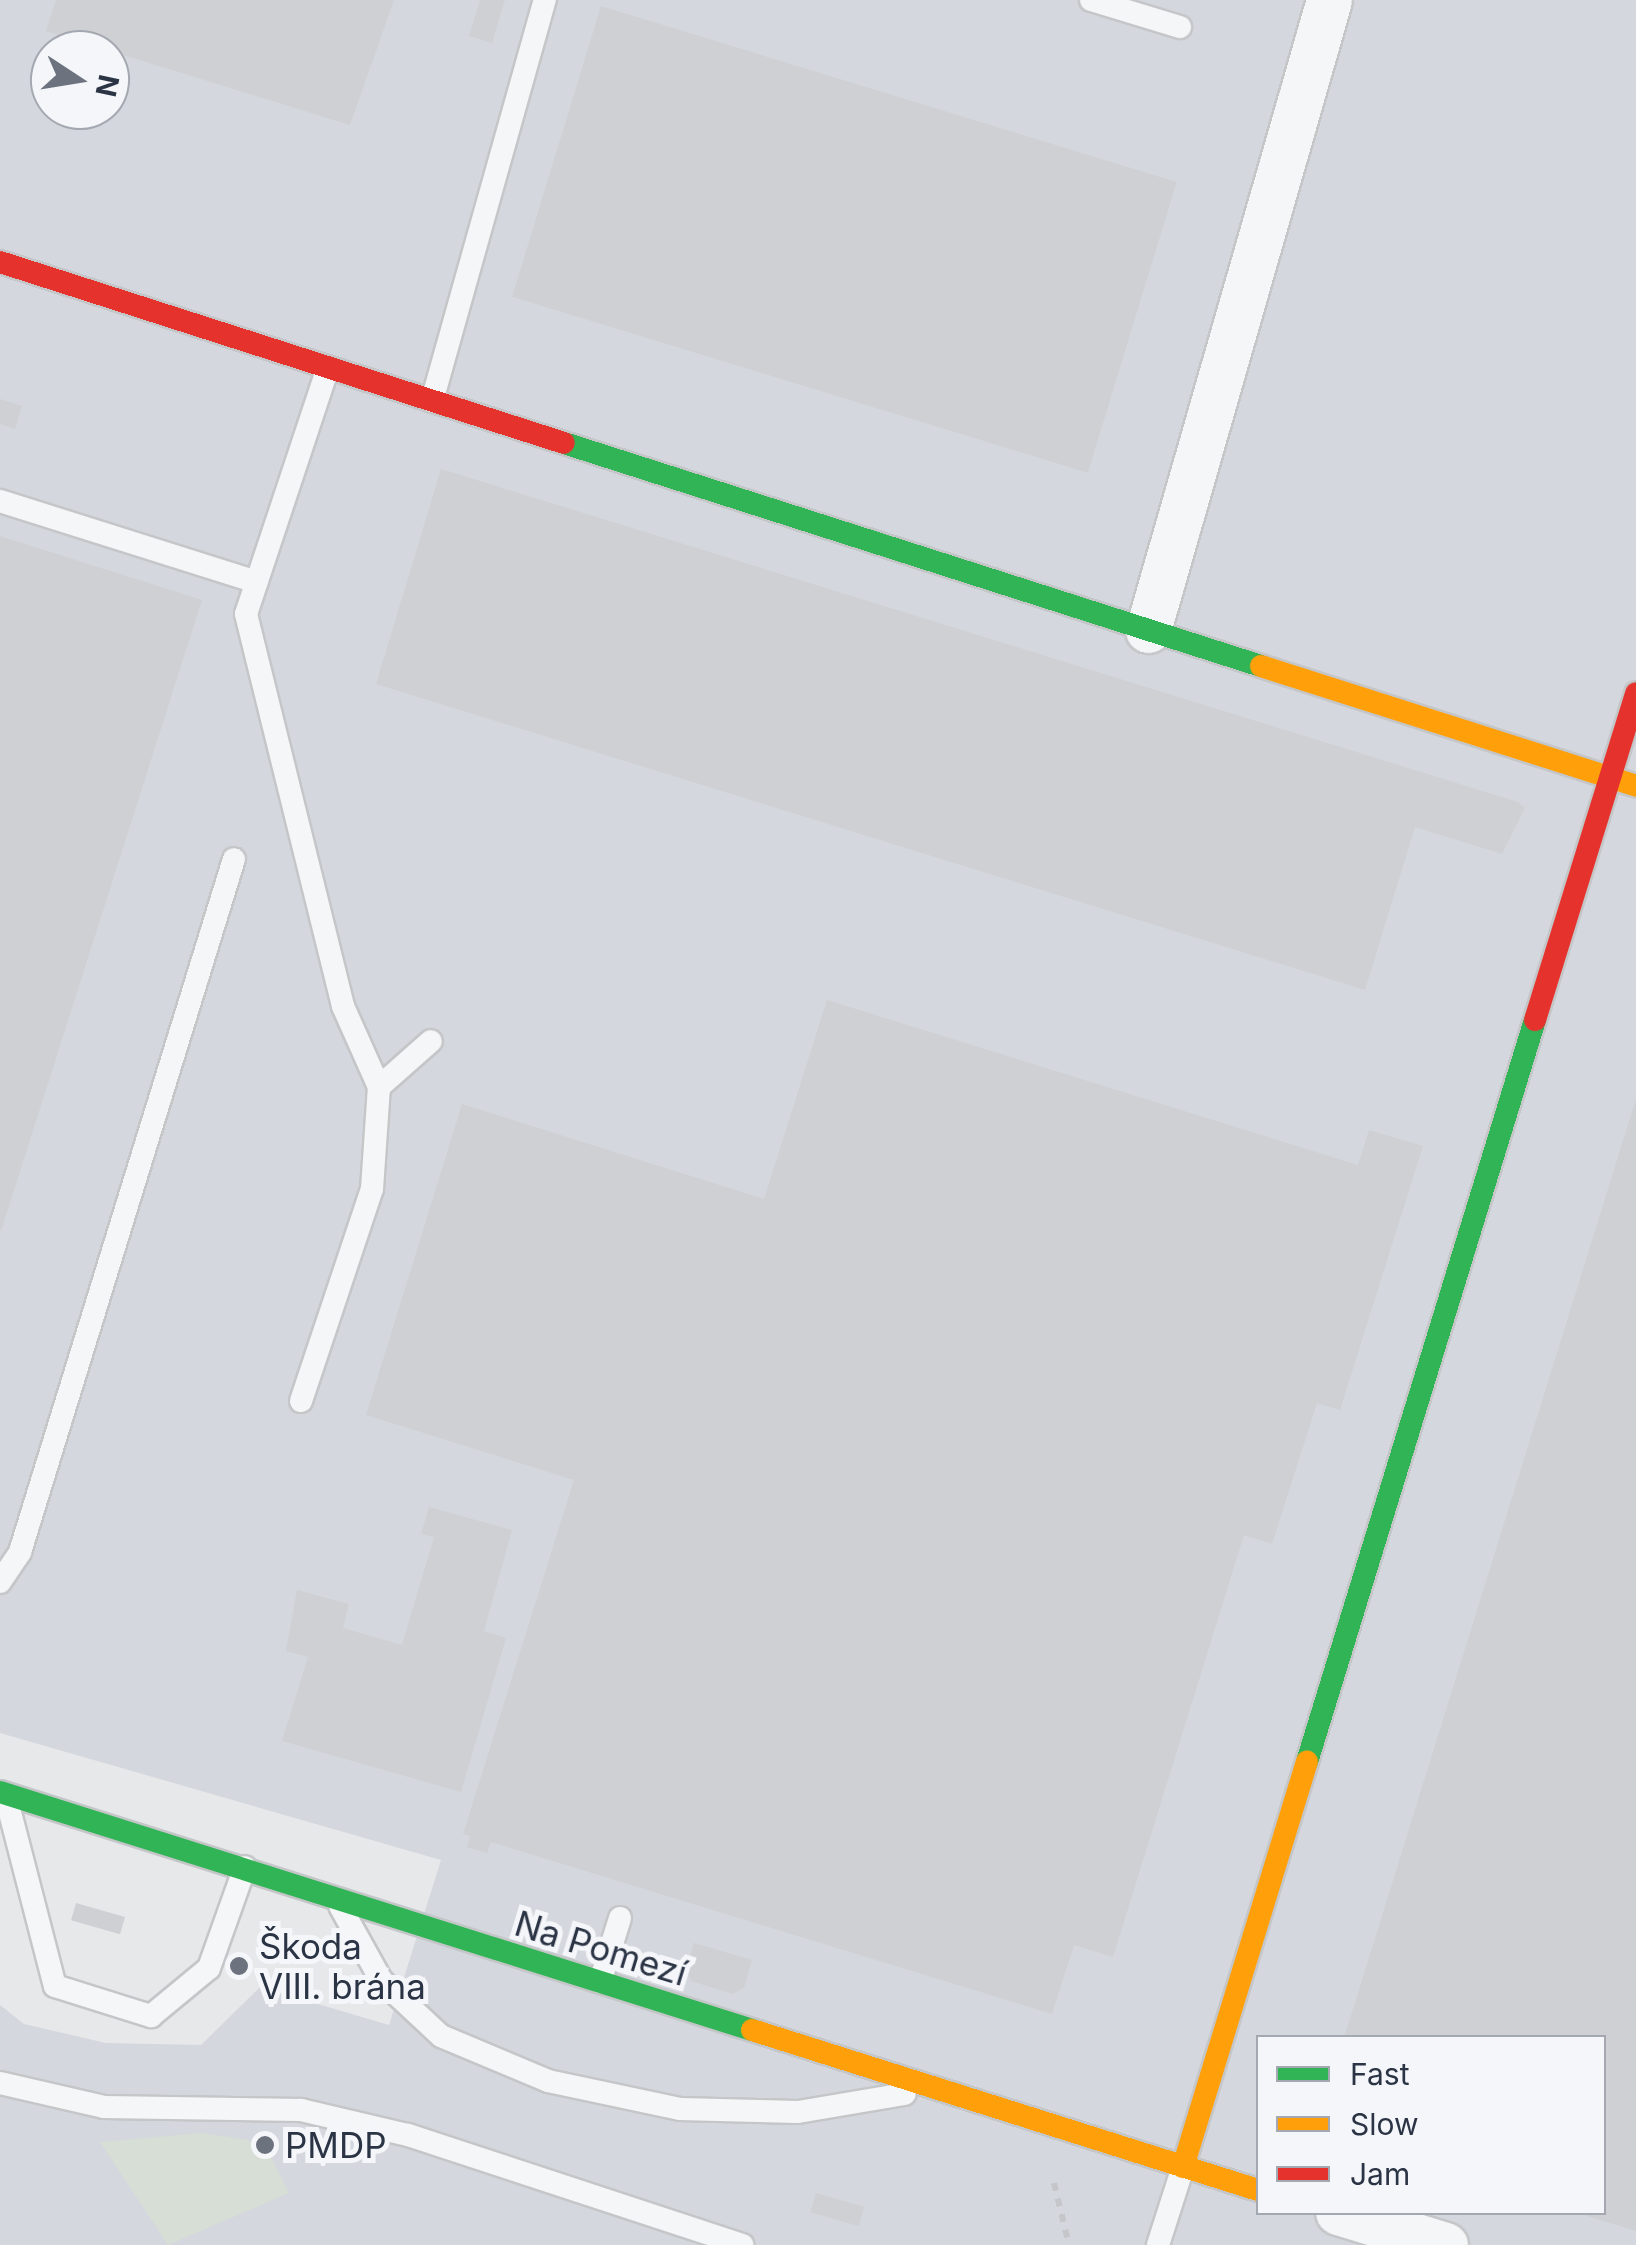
<!DOCTYPE html>
<html>
<head>
<meta charset="utf-8">
<style>
  body { margin:0 }
  #map { position:relative; width:1636px; height:2245px; overflow:hidden; background:#e6e8ea; font-family:Inter,sans-serif }
  div>[style] { position:absolute }
  .built>* { inset:0; background:#d4d7dd }
  .green>* { inset:0; background:#d6ded6 }
  .building>* { inset:0; background:#ced0d3; transform-origin:0 0 }
  .path>* { height:6px; margin-top:-3px; transform-origin:0; background:repeating-linear-gradient(90deg,#c5c6ca 0 8px,transparent 0 16px) }
  .roads { filter:drop-shadow(2px 0 #c4c6c8) drop-shadow(-2px 0 #c4c6c8) drop-shadow(0 2px #c4c6c8) drop-shadow(0 -2px #c4c6c8) }
  .lane>* { height:22px; margin:-11px; padding:0 11px; transform-origin:11px; border-radius:11px; background:#f5f6f7 }
  .street>* { height:45px; margin:-22.5px; padding:0 22.5px; transform-origin:22.5px; border-radius:22.5px; background:#f5f6f7 }
  .fast>* { height:22px; margin:-11px; padding:0 11px; transform-origin:11px; border-radius:11px; background:#30b455 }
  .slow>* { height:22px; margin:-11px; padding:0 11px; transform-origin:11px; border-radius:11px; background:#ff9f0a }
  .jam>* { height:22px; margin:-11px; padding:0 11px; transform-origin:11px; border-radius:11px; background:#e5322d }
  .dots>* { width:28px; height:28px; translate:-50% -50%; box-sizing:border-box; border:5px solid #f4f6f9; border-radius:50% }
  span { translate:-50% -50%; white-space:nowrap; text-align:center; line-height:1.15; -webkit-text-stroke:10px #f4f6f9; paint-order:stroke }
  .poi-label { font-size:35px; color:#2b3445 }
  .left { translate:0 -50%; text-align:left }
  .street-label { font-size:35px; color:#2b3445 }
  .legend { position:absolute; left:1256px; top:2035px; width:350px; height:180px; box-sizing:border-box; background:#f4f6f9; border:2px solid #a4a8b1; margin:0; padding:12px 18px; list-style:none; font-size:30px; color:#2b3445 }
  .legend li { display:flex; align-items:center; gap:20px; height:50px }
  .legend b { width:50px; border:2px solid #a4a8b1 }
  .north { position:absolute; left:30px; top:30px; width:100px; height:100px; box-sizing:border-box; background:#f4f6f9; border:2px solid #a4a8b1; border-radius:50%; rotate:102deg; font-size:28px; font-weight:700; line-height:40px; text-align:center; color:#2b3445 }
  .north::after { content:''; display:block; margin:auto; width:35px; height:45px; background:#6c737f; clip-path:polygon(50% 0,100% 100%,50% 72%,0 100%) }
</style>
</head>
<body>
<div id="map">
  <div class="built">
    <i style="clip-path:polygon(evenodd,0 0,1636px 0,1636px 2245px,0 2245px,0 2005px,24px 2024px,106px 2043px,201px 2045px,260px 1987px,389px 2025px,441px 1860px,0 1733px,0 0,50px 50px,110px 50px,110px 110px,50px 110px,50px 50px,0 0,1258px 2038px,1604px 2038px,1604px 2212px,1258px 2212px,1258px 2038px)"></i>
  </div>
  <div class="green">
    <i style="clip-path:polygon(202px 2133px,248px 2140px,270px 2155px,289px 2193px,168px 2245px,100px 2142px)"></i>
  </div>
  <div class="building">
    <i style="clip-path:polygon(56px 0,394px 0,350px 125px,46px 31px)"></i>
    <i style="clip-path:polygon(480px 0,505px 0,492px 43px,469px 36px)"></i>
    <i style="left:601px;top:6px;width:602px;height:304px;rotate:17deg"></i>
    <i style="clip-path:polygon(0 399px,22px 406px,15px 429px,0 424px)"></i>
    <i style="clip-path:polygon(441px 469px,1518px 802px,1525px 808px,1502px 854px,1415px 827px,1365px 990px,376px 684px)"></i>
    <i style="clip-path:polygon(0 536px,202px 600px,1px 1231px,0 1231px)"></i>
    <i style="clip-path:polygon(827px 1000px,1358px 1165px,1369px 1130px,1423px 1146px,1340px 1410px,1317px 1403px,1272px 1544px,1244px 1535px,1113px 1957px,1074px 1945px,1052px 2014px,491px 1842px,487px 1853px,467px 1847px,470px 1836px,463px 1834px,574px 1480px,366px 1415px,462px 1104px,764px 1199px)"></i>
    <i style="clip-path:polygon(1635px 1102px,1636px 1102px,1636px 2231px,1578px 2213px,1604px 2212px,1604px 2038px,1344px 2038px)"></i>
    <i style="clip-path:polygon(429px 1507px,512px 1530px,484px 1631px,506px 1638px,461px 1792px,282px 1741px,308px 1657px,286px 1651px,297px 1590px,349px 1604px,343px 1628px,402px 1645px,434px 1537px,421px 1534px)"></i>
    <i style="left:76px;top:1903px;width:51px;height:18px;rotate:16deg"></i>
    <i style="clip-path:polygon(694px 1943px,752px 1960px,744px 1988px,733px 1994px,691px 1981px,686px 1970px)"></i>
    <i style="left:816px;top:2193px;width:50px;height:20px;rotate:16deg"></i>
  </div>
  <div class="path">
    <i style="left:1054px;top:2183px;width:64px;rotate:76.4deg"></i>
  </div>
  <div class="roads">
    <div class="lane">
      <i style="left:1091px;top:0;width:93px;rotate:16.9deg"></i>
      <i style="left:432px;top:401px;width:417px;rotate:-74.3deg"></i>
      <i style="left:0;top:501px;width:269px;rotate:17.5deg"></i>
      <i style="left:379px;top:1087px;width:69px;rotate:-41.5deg"></i>
      <i style="left:301px;top:1401px;width:224px;rotate:-71.5deg"></i>
      <i style="left:372px;top:1189px;width:102px;rotate:-86.1deg"></i>
      <i style="left:379px;top:1087px;width:89px;rotate:-114deg"></i>
      <i style="left:343px;top:1006px;width:404px;rotate:-103.9deg"></i>
      <i style="left:246px;top:614px;width:259px;rotate:-71.6deg"></i>
      <i style="left:0;top:1582px;width:36px;rotate:-56deg"></i>
      <i style="left:20px;top:1552px;width:725px;rotate:-72.84deg"></i>
      <i style="left:6px;top:1797px;width:195px;rotate:75.5deg"></i>
      <i style="left:55px;top:1986px;width:101px;rotate:17.4deg"></i>
      <i style="left:151px;top:2016px;width:75px;rotate:-39.6deg"></i>
      <i style="left:209px;top:1968px;width:107px;rotate:-70.4deg"></i>
      <i style="left:340px;top:1906px;width:85px;rotate:61deg"></i>
      <i style="left:381px;top:1980px;width:82px;rotate:43deg"></i>
      <i style="left:441px;top:2036px;width:116px;rotate:22.8deg"></i>
      <i style="left:548px;top:2081px;width:135px;rotate:12deg"></i>
      <i style="left:680px;top:2109px;width:118px;rotate:1.5deg"></i>
      <i style="left:798px;top:2112px;width:108px;rotate:-9.6deg"></i>
      <i style="left:600px;top:1982px;width:67px;rotate:-72.6deg"></i>
      <i style="left:0;top:2083px;width:107px;rotate:13deg"></i>
      <i style="left:104px;top:2107px;width:197px;rotate:0.9deg"></i>
      <i style="left:301px;top:2110px;width:110px;rotate:13.2deg"></i>
      <i style="left:408px;top:2135px;width:352px;rotate:18.2deg"></i>
      <i style="left:1158px;top:2245px;width:82px;rotate:-72.2deg"></i>
    </div>
    <div class="street">
      <i style="left:1148px;top:630px;width:655px;rotate:-73.97deg"></i>
      <i style="left:1338px;top:2212px;width:112px;rotate:17.1deg"></i>
    </div>
    <div class="fast">
      <i style="left:564px;top:443px;width:732px;rotate:17.74deg"></i>
      <i style="left:1307px;top:1762px;width:776px;rotate:-72.92deg"></i>
      <i style="left:0;top:1792px;width:789px;rotate:17.56deg"></i>
    </div>
    <div class="slow">
      <i style="left:1261px;top:666px;width:394px;rotate:17.7deg"></i>
      <i style="left:752px;top:2030px;width:531px;rotate:17.55deg"></i>
      <i style="left:1183px;top:2167px;width:424px;rotate:-73deg"></i>
    </div>
    <div class="jam">
      <i style="left:0;top:262px;width:592px;rotate:17.79deg"></i>
      <i style="left:1535px;top:1020px;width:342px;rotate:-72.8deg"></i>
    </div>
  </div>
  <div class="dots">
    <i style="left:239px;top:1966px;background:#6c737f"></i>
    <i style="left:265px;top:2145px;background:#6c737f"></i>
  </div>
  <div class="poi-label">
    <span class="left" style="left:259px;top:1966px">Škoda<br>VIII. brána</span>
    <span class="left" style="left:285px;top:2145px">PMDP</span>
  </div>
  <div class="street-label">
    <span style="left:601px;top:1948px;rotate:17deg">Na Pomezí</span>
  </div>
  <ul class="legend">
  <li><b style="height:12px;background:#30b455"></b>Fast</li>
  <li><b style="height:12px;background:#ff9f0a"></b>Slow</li>
  <li><b style="height:12px;background:#e5322d"></b>Jam</li>
  </ul>
  <div class="north">N</div>
</div>
</body>
</html>
